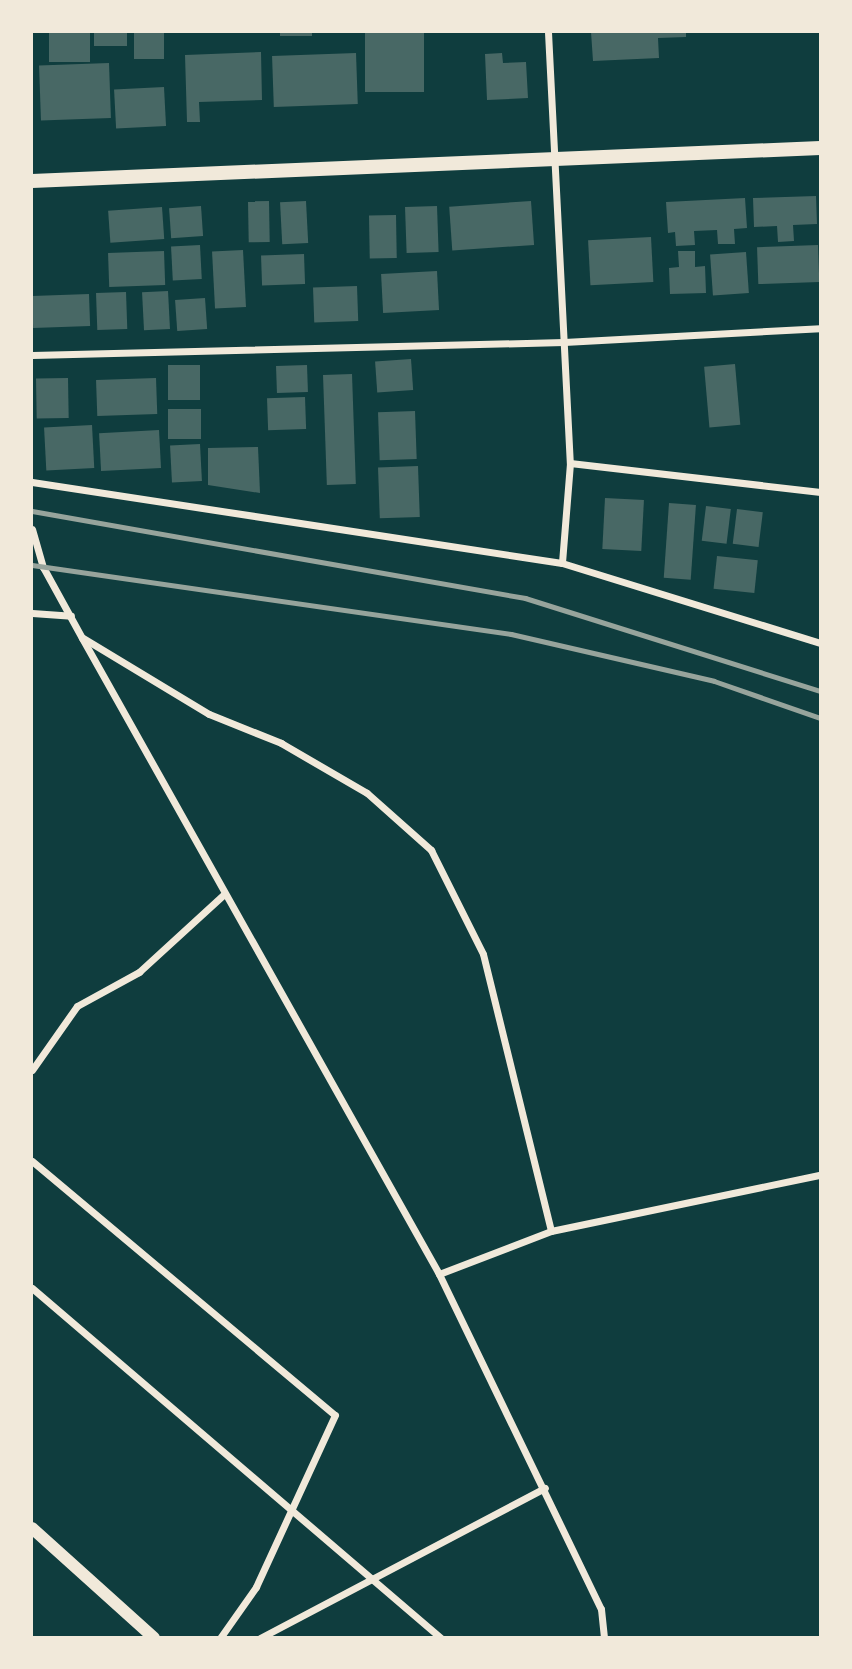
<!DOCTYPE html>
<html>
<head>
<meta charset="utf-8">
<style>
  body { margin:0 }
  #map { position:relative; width:852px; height:1669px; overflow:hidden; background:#0f3d3e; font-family:Jost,sans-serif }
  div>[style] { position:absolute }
  .building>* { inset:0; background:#486865; transform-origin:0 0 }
  .minor>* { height:7px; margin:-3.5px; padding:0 3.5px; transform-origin:3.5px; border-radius:3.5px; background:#f1e9da }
  .tertiary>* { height:12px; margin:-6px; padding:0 6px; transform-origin:6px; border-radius:6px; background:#f1e9da }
  .secondary>* { height:14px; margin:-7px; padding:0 7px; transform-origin:7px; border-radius:7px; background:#f1e9da }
  .rail>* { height:5px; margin:-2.5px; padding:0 2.5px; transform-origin:2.5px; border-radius:2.5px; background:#97a49c }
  span { translate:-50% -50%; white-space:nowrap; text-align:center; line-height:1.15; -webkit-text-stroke:5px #f1e9da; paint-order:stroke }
  .frame { position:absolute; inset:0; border:33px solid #f1e9da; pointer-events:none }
</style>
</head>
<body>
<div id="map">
  <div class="building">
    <i style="left:49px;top:32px;width:41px;height:30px"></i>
    <i style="left:94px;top:32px;width:33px;height:14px"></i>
    <i style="left:134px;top:32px;width:30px;height:27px"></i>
    <i style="left:280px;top:32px;width:32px;height:4px"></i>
    <i style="left:365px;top:32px;width:59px;height:60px"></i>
    <i style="clip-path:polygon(591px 32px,686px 32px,686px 37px,658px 38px,659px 58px,593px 61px)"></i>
    <i style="clip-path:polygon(261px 52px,262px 100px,199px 102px,200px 122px,187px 122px,185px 55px)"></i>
    <i style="left:356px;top:53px;width:51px;height:84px;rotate:88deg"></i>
    <i style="clip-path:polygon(502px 53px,503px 63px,526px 62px,528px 98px,487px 100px,485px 54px)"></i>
    <i style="left:109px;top:63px;width:55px;height:70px;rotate:88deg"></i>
    <i style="left:164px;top:87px;width:39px;height:50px;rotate:87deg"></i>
    <i style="clip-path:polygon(816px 196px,817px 224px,793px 225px,794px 241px,778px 242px,777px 226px,754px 227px,753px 198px)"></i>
    <i style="clip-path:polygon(745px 198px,747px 228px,734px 229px,735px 244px,718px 244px,717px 230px,694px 231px,695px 245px,676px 246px,675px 232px,668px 233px,666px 202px)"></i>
    <i style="left:269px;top:201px;width:41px;height:21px;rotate:89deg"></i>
    <i style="left:306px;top:201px;width:42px;height:26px;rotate:87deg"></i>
    <i style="left:531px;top:201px;width:44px;height:82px;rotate:86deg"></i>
    <i style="left:201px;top:206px;width:30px;height:32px;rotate:86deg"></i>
    <i style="left:437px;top:206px;width:46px;height:32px;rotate:88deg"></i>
    <i style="left:162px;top:207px;width:32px;height:54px;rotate:86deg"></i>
    <i style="left:396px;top:215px;width:43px;height:27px;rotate:89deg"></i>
    <i style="left:651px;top:237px;width:45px;height:63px;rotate:87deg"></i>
    <i style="left:200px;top:245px;width:34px;height:29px;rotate:87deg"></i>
    <i style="left:818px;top:245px;width:37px;height:61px;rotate:88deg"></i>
    <i style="left:243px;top:250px;width:57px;height:31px;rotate:87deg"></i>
    <i style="left:164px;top:251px;width:34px;height:56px;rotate:88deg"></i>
    <i style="clip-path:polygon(678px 251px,695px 251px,695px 267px,705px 266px,706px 293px,670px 294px,669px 268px,679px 267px)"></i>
    <i style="left:746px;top:252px;width:41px;height:36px;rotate:86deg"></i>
    <i style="left:304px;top:254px;width:30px;height:43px;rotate:88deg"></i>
    <i style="left:437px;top:271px;width:39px;height:56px;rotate:87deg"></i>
    <i style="left:357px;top:286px;width:35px;height:44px;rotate:88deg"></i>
    <i style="left:168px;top:291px;width:38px;height:26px;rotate:87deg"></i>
    <i style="left:126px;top:292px;width:37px;height:30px;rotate:88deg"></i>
    <i style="left:89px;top:294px;width:32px;height:57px;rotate:88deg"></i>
    <i style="left:205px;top:298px;width:31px;height:30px;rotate:86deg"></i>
    <i style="left:411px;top:359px;width:31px;height:36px;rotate:86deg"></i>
    <i style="left:735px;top:364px;width:61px;height:31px;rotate:85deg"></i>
    <i style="left:200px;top:365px;width:35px;height:32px;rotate:90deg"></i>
    <i style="left:307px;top:365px;width:27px;height:31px;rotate:88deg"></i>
    <i style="left:352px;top:374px;width:110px;height:29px;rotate:88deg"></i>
    <i style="left:68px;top:378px;width:40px;height:32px;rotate:89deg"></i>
    <i style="left:156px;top:378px;width:36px;height:60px;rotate:88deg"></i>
    <i style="left:305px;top:397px;width:32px;height:38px;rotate:88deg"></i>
    <i style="left:201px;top:409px;width:30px;height:33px;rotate:90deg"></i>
    <i style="left:415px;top:411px;width:48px;height:37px;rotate:88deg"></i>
    <i style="left:92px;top:425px;width:43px;height:48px;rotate:87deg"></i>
    <i style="left:159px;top:430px;width:38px;height:60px;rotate:87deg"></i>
    <i style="left:200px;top:444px;width:37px;height:30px;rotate:87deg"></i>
    <i style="clip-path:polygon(258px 447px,260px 493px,208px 485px,208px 448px)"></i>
    <i style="left:418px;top:466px;width:51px;height:40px;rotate:88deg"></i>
    <i style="left:605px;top:498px;width:39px;height:51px;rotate:3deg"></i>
    <i style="left:669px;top:503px;width:27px;height:75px;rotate:4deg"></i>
    <i style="left:706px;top:506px;width:25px;height:35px;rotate:7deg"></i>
    <i style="left:737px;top:509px;width:26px;height:35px;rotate:7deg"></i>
    <i style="left:717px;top:556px;width:41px;height:33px;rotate:6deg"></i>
  </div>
  <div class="minor">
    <i style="left:548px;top:32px;width:432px;rotate:87.1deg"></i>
    <i style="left:570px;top:463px;width:100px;rotate:94.6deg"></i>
    <i style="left:32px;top:355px;width:532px;rotate:-1.4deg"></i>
    <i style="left:564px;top:342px;width:256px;rotate:-3.1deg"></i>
    <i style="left:570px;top:463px;width:252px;rotate:6.6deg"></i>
    <i style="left:32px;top:482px;width:536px;rotate:8.69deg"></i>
    <i style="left:562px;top:563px;width:270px;rotate:17.2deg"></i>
    <i style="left:32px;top:529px;width:40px;rotate:74deg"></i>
    <i style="left:43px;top:567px;width:81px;rotate:61.2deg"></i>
    <i style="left:82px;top:638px;width:729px;rotate:60.69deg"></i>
    <i style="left:439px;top:1274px;width:372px;rotate:64.2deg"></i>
    <i style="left:601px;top:1609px;width:29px;rotate:84deg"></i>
    <i style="left:32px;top:613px;width:39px;rotate:4deg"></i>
    <i style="left:83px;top:638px;width:147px;rotate:31.1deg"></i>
    <i style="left:209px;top:714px;width:78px;rotate:21.9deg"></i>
    <i style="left:281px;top:743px;width:99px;rotate:30.2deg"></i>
    <i style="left:367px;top:793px;width:86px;rotate:41.7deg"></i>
    <i style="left:431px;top:850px;width:116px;rotate:63.4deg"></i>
    <i style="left:483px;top:954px;width:285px;rotate:76.2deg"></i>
    <i style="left:32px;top:1070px;width:78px;rotate:-54.9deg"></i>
    <i style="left:77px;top:1006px;width:71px;rotate:-28.7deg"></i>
    <i style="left:139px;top:972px;width:115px;rotate:-42.5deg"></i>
    <i style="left:32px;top:1161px;width:395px;rotate:40deg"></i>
    <i style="left:335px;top:1415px;width:189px;rotate:114.7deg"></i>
    <i style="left:256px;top:1587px;width:62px;rotate:125.2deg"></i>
    <i style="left:439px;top:1274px;width:120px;rotate:-21deg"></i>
    <i style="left:551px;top:1231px;width:275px;rotate:-11.8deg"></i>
    <i style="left:32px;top:1288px;width:538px;rotate:40.56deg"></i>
    <i style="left:260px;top:1638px;width:322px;rotate:-27.8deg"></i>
  </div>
  <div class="tertiary">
    <i style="left:32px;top:1528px;width:164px;rotate:42deg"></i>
  </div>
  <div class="secondary">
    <i style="left:32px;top:181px;width:789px;rotate:-2.4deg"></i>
  </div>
  <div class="rail">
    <i style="left:32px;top:511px;width:501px;rotate:10.01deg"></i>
    <i style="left:525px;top:598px;width:309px;rotate:17.5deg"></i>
    <i style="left:32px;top:565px;width:484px;rotate:8.2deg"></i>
    <i style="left:511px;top:634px;width:208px;rotate:13deg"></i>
    <i style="left:714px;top:681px;width:112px;rotate:19.2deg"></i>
  </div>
  <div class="frame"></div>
</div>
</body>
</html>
